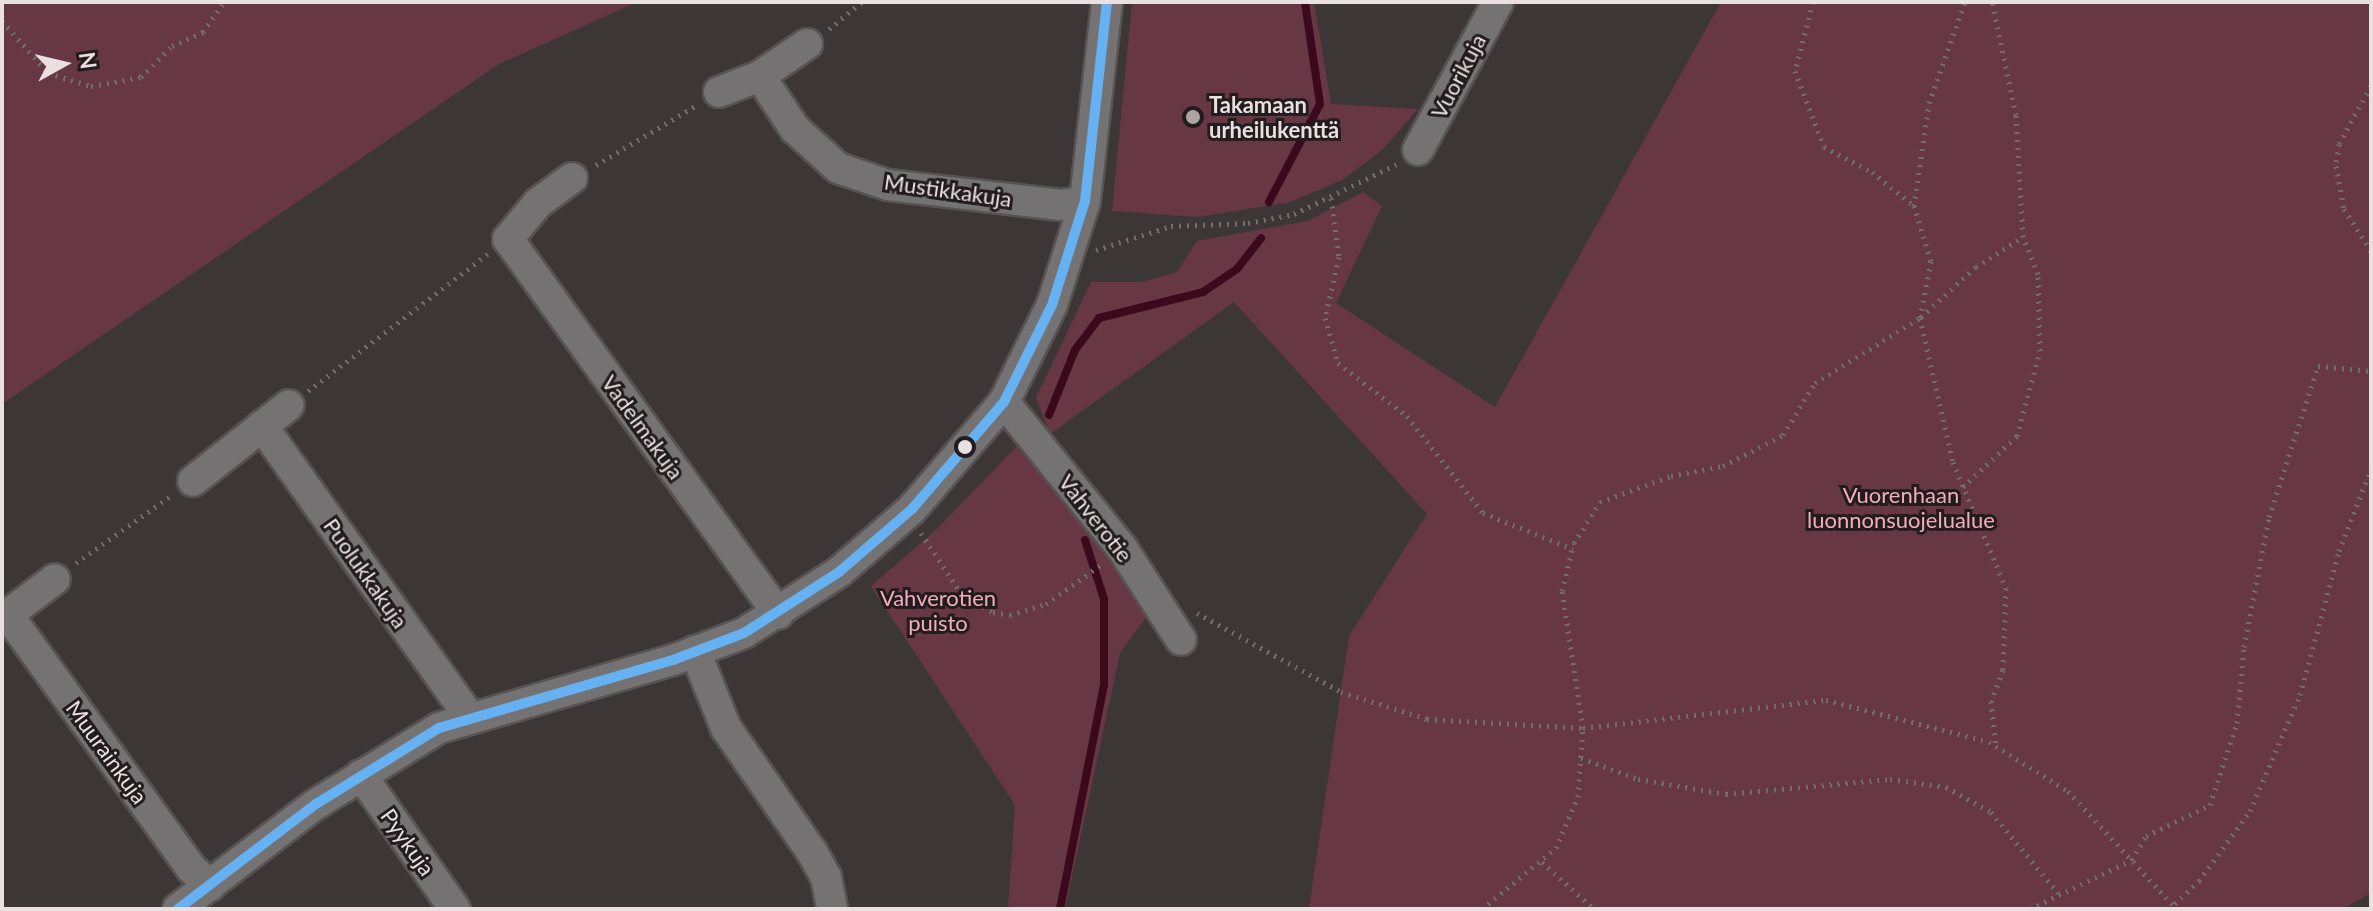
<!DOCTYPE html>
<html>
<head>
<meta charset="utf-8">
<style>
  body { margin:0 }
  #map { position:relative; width:2373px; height:911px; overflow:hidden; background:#3d3637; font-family:Lato,sans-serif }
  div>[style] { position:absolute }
  .green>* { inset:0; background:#673844 }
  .stream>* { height:8px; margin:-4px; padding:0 4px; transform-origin:4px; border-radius:4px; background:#3c081c }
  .path>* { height:5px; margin-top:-2.5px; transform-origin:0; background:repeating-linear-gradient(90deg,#716d6e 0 2px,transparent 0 8px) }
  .roads { filter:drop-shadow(2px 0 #585253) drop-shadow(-2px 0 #585253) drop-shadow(0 2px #585253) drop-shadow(0 -2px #585253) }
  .minor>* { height:30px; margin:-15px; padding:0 15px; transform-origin:15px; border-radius:15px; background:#747272 }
  .bus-1>* { height:10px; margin:-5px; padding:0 5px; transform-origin:5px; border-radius:5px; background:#66b1f2 }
  .dots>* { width:22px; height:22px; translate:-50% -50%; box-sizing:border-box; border:4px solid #231c1e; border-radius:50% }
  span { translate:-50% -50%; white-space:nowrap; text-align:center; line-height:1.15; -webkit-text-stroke:6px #231c1e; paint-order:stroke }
  .street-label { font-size:22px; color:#e9e0e1 }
  .poi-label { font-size:22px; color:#e9e0e1; font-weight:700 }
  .left { translate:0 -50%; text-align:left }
  .park-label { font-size:22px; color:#f2adbd }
  .frame { position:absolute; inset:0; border:4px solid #e9e0e1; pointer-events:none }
  .north { position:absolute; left:24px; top:24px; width:80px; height:80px; -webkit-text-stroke:6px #231c1e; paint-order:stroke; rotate:82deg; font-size:22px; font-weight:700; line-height:32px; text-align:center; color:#e9e0e1 }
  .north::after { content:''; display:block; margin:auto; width:28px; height:36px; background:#e9e0e1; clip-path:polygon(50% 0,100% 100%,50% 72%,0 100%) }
</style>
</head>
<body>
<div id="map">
  <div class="green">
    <i style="clip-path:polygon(2px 2px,637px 2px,499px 64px,2px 404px)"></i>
    <i style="clip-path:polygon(1132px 2px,1314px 2px,1331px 104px,1418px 109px,1381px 151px,1342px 180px,1290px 202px,1198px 217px,1112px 211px)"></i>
    <i style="clip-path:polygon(1721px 2px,2371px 2px,2371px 893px,2343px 909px,1309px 909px,1349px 636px,1427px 514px,1234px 302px,1050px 434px,1036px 398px,1091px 282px,1142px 282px,1177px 272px,1197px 241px,1308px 221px,1363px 192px,1382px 206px,1336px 303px,1495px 407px)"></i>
    <i style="clip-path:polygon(1018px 445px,1150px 612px,1120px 653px,1065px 909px,1008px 909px,1015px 805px,871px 586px,936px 530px)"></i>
  </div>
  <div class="stream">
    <i style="left:1269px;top:202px;width:110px;rotate:-62.5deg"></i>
    <i style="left:1320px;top:104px;width:103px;rotate:-98.4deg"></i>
    <i style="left:1049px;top:415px;width:70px;rotate:-68.2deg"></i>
    <i style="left:1075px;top:350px;width:40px;rotate:-53deg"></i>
    <i style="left:1099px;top:318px;width:107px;rotate:-14deg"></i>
    <i style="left:1203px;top:292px;width:41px;rotate:-34.1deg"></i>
    <i style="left:1237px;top:269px;width:39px;rotate:-52deg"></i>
    <i style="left:1060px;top:909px;width:229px;rotate:-78.9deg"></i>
    <i style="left:1104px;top:684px;width:85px;rotate:-90deg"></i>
    <i style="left:1104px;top:599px;width:62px;rotate:-107.9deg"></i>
  </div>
  <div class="path">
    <i style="left:1813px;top:2px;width:71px;rotate:104.6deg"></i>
    <i style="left:1795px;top:71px;width:81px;rotate:69.1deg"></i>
    <i style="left:1824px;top:147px;width:54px;rotate:27.5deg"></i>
    <i style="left:1872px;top:172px;width:53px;rotate:38.8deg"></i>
    <i style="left:2px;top:21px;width:69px;rotate:48.5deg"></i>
    <i style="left:48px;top:73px;width:45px;rotate:16.8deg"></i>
    <i style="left:91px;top:86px;width:51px;rotate:-10.2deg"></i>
    <i style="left:141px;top:77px;width:44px;rotate:-45deg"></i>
    <i style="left:172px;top:46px;width:34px;rotate:-24deg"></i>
    <i style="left:203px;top:32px;width:37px;rotate:-55deg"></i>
    <i style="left:829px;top:29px;width:43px;rotate:-39.3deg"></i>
    <i style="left:2371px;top:86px;width:66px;rotate:118.9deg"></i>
    <i style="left:2339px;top:144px;width:22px;rotate:98deg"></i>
    <i style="left:2336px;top:166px;width:44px;rotate:79.5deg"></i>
    <i style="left:2344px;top:209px;width:50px;rotate:57.3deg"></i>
    <i style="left:596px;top:165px;width:117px;rotate:-30.7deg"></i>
    <i style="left:1331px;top:198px;width:60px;rotate:82.3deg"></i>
    <i style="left:1339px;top:257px;width:63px;rotate:102.9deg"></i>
    <i style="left:1325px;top:318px;width:47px;rotate:73.9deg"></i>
    <i style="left:1338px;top:363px;width:87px;rotate:37.5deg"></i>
    <i style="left:1407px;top:416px;width:123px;rotate:51.9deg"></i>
    <i style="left:1483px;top:513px;width:97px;rotate:21.8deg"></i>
    <i style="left:1096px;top:250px;width:79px;rotate:-17.7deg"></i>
    <i style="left:1171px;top:226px;width:77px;rotate:-2.2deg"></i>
    <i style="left:1248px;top:223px;width:47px;rotate:-11.1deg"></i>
    <i style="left:1294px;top:214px;width:114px;rotate:-25.9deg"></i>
    <i style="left:1921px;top:317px;width:74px;rotate:-42.3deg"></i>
    <i style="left:1976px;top:267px;width:56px;rotate:-32.6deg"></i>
    <i style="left:1920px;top:318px;width:58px;rotate:-79.1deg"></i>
    <i style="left:1931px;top:261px;width:58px;rotate:-107.2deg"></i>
    <i style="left:1914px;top:206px;width:104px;rotate:-81.7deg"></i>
    <i style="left:1929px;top:103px;width:107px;rotate:-70.4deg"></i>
    <i style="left:308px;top:391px;width:226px;rotate:-37.3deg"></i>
    <i style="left:1963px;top:487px;width:74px;rotate:-43.4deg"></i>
    <i style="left:2017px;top:436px;width:88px;rotate:-74.9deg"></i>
    <i style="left:2040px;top:351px;width:77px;rotate:-91.5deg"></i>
    <i style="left:2038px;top:274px;width:40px;rotate:-112deg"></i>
    <i style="left:2023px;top:237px;width:122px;rotate:-93.3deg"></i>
    <i style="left:2016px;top:115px;width:116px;rotate:-102deg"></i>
    <i style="left:921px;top:533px;width:74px;rotate:56.5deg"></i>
    <i style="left:962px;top:595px;width:35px;rotate:29deg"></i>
    <i style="left:993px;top:612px;width:17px;rotate:10deg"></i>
    <i style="left:1010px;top:615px;width:38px;rotate:-17deg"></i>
    <i style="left:1046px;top:604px;width:69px;rotate:-35.5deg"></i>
    <i style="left:76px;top:563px;width:118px;rotate:-35.3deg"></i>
    <i style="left:1197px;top:613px;width:164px;rotate:28.7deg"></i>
    <i style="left:1341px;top:692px;width:90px;rotate:17.4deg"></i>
    <i style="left:1427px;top:719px;width:156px;rotate:3.3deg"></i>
    <i style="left:1583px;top:728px;width:245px;rotate:-6.6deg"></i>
    <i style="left:1826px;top:700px;width:168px;rotate:14.4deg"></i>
    <i style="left:1989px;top:742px;width:93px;rotate:31.8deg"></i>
    <i style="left:2068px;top:791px;width:155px;rotate:47.4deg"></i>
    <i style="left:1581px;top:758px;width:61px;rotate:20.2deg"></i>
    <i style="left:1638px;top:779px;width:89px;rotate:9.7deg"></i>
    <i style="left:1726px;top:794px;width:165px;rotate:-5.2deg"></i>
    <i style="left:1890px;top:779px;width:57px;rotate:8.1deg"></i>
    <i style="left:1946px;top:787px;width:51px;rotate:29.1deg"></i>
    <i style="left:1991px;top:812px;width:105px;rotate:50.4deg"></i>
    <i style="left:1542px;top:862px;width:70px;rotate:42.1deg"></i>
    <i style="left:1482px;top:909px;width:96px;rotate:-39.5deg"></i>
    <i style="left:1556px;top:848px;width:56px;rotate:-66.7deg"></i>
    <i style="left:1578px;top:797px;width:69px;rotate:-85.9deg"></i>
    <i style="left:1583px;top:728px;width:139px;rotate:-98.7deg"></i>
    <i style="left:1562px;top:591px;width:49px;rotate:-76deg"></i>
    <i style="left:1574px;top:543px;width:49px;rotate:-57.6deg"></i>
    <i style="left:1600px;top:502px;width:76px;rotate:-20.1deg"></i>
    <i style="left:1671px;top:476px;width:53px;rotate:-10.9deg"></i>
    <i style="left:1723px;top:466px;width:68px;rotate:-27.3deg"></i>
    <i style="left:1783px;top:435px;width:61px;rotate:-58.4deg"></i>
    <i style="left:1815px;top:383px;width:123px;rotate:-31.8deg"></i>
    <i style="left:1920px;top:318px;width:148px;rotate:77.1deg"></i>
    <i style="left:1953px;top:462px;width:137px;rotate:67.2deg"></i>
    <i style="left:2006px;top:588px;width:82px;rotate:92.1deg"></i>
    <i style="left:2003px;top:670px;width:33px;rotate:111deg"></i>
    <i style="left:1991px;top:701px;width:45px;rotate:83.7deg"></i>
    <i style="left:2030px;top:909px;width:113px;rotate:-25.7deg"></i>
    <i style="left:2132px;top:860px;width:28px;rotate:-60deg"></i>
    <i style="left:2146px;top:836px;width:71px;rotate:-25.8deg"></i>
    <i style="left:2210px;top:805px;width:86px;rotate:-71.8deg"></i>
    <i style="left:2237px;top:723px;width:76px;rotate:-84.7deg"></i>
    <i style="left:2244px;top:647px;width:132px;rotate:-79.1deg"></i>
    <i style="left:2269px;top:517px;width:159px;rotate:-72deg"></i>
    <i style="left:2318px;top:366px;width:53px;rotate:5.4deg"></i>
    <i style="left:2169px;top:909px;width:41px;rotate:-43deg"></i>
    <i style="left:2199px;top:881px;width:87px;rotate:-53.9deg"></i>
    <i style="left:2250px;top:811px;width:126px;rotate:-66.7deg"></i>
    <i style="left:2300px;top:695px;width:149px;rotate:-74.8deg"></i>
    <i style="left:2339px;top:551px;width:88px;rotate:-68.7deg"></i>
  </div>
  <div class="roads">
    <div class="minor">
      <i style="left:760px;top:76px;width:64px;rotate:56.6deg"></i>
      <i style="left:795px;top:129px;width:58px;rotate:42.2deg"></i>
      <i style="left:838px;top:168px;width:53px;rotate:18.8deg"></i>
      <i style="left:888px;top:185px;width:174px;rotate:6.6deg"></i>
      <i style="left:1061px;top:205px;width:24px;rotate:-9deg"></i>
      <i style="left:719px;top:92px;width:44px;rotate:-21.3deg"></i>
      <i style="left:760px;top:76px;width:57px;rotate:-34.2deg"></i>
      <i style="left:1418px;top:150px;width:168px;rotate:-61.6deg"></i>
      <i style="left:572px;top:178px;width:42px;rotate:143.7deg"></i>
      <i style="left:538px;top:203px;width:47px;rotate:129.8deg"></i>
      <i style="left:508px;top:239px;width:462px;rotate:54.2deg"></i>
      <i style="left:1004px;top:402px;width:188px;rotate:51.1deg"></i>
      <i style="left:1122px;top:548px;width:109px;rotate:57.3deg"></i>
      <i style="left:262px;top:426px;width:359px;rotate:54.5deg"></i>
      <i style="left:193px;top:481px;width:122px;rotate:-38.4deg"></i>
      <i style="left:8px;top:615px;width:312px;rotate:54.1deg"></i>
      <i style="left:191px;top:868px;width:26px;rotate:43deg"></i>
      <i style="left:2px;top:619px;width:66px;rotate:-37deg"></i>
      <i style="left:695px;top:651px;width:83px;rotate:68.1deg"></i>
      <i style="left:726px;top:728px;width:151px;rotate:55.3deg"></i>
      <i style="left:812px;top:852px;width:29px;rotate:61deg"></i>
      <i style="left:826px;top:877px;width:33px;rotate:79deg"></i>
      <i style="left:361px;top:775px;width:164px;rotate:55deg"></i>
      <i style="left:178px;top:909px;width:173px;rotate:-37.3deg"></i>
      <i style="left:316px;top:804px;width:145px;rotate:-31.7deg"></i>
      <i style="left:439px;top:728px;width:244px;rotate:-16.2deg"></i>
      <i style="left:673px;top:660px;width:76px;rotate:-20.8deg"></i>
      <i style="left:744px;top:633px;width:113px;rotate:-32.7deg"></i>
      <i style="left:839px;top:572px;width:96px;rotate:-40.8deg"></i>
      <i style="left:912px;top:509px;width:141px;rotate:-49.3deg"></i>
      <i style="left:1004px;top:402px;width:108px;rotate:-63.7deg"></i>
      <i style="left:1052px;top:305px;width:109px;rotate:-72.4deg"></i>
      <i style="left:1085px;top:201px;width:200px;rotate:-83.7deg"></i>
    </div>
  </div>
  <div class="bus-1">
    <i style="left:178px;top:909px;width:173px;rotate:-37.3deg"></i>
    <i style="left:316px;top:804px;width:145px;rotate:-31.7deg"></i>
    <i style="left:439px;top:728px;width:244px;rotate:-16.2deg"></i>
    <i style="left:673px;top:660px;width:76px;rotate:-20.8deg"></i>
    <i style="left:744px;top:633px;width:113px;rotate:-32.7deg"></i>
    <i style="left:839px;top:572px;width:96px;rotate:-40.8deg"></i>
    <i style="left:912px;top:509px;width:141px;rotate:-49.3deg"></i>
    <i style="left:1004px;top:402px;width:108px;rotate:-63.7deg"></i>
    <i style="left:1052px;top:305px;width:109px;rotate:-72.4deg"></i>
    <i style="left:1085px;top:201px;width:200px;rotate:-83.7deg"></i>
  </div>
  <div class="dots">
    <i style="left:1193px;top:117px;background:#ada4a6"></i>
    <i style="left:965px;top:447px;background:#e9e0e1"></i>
  </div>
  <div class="street-label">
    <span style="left:1458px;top:76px;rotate:-62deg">Vuorikuja</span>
    <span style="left:948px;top:190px;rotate:8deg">Mustikkakuja</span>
    <span style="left:643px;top:427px;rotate:54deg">Vadelmakuja</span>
    <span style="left:1096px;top:518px;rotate:52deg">Vahverotie</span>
    <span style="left:366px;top:573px;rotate:55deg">Puolukkakuja</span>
    <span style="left:107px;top:752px;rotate:54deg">Muurainkuja</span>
    <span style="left:408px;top:842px;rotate:55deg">Pyykuja</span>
  </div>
  <div class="poi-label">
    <span class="left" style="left:1209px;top:117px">Takamaan<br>urheilukenttä</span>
  </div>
  <div class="park-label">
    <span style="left:1901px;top:507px">Vuorenhaan<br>luonnonsuojelualue</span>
    <span style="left:938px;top:610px">Vahverotien<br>puisto</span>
  </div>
  <div class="frame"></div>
  <div class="north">N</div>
</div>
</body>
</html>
